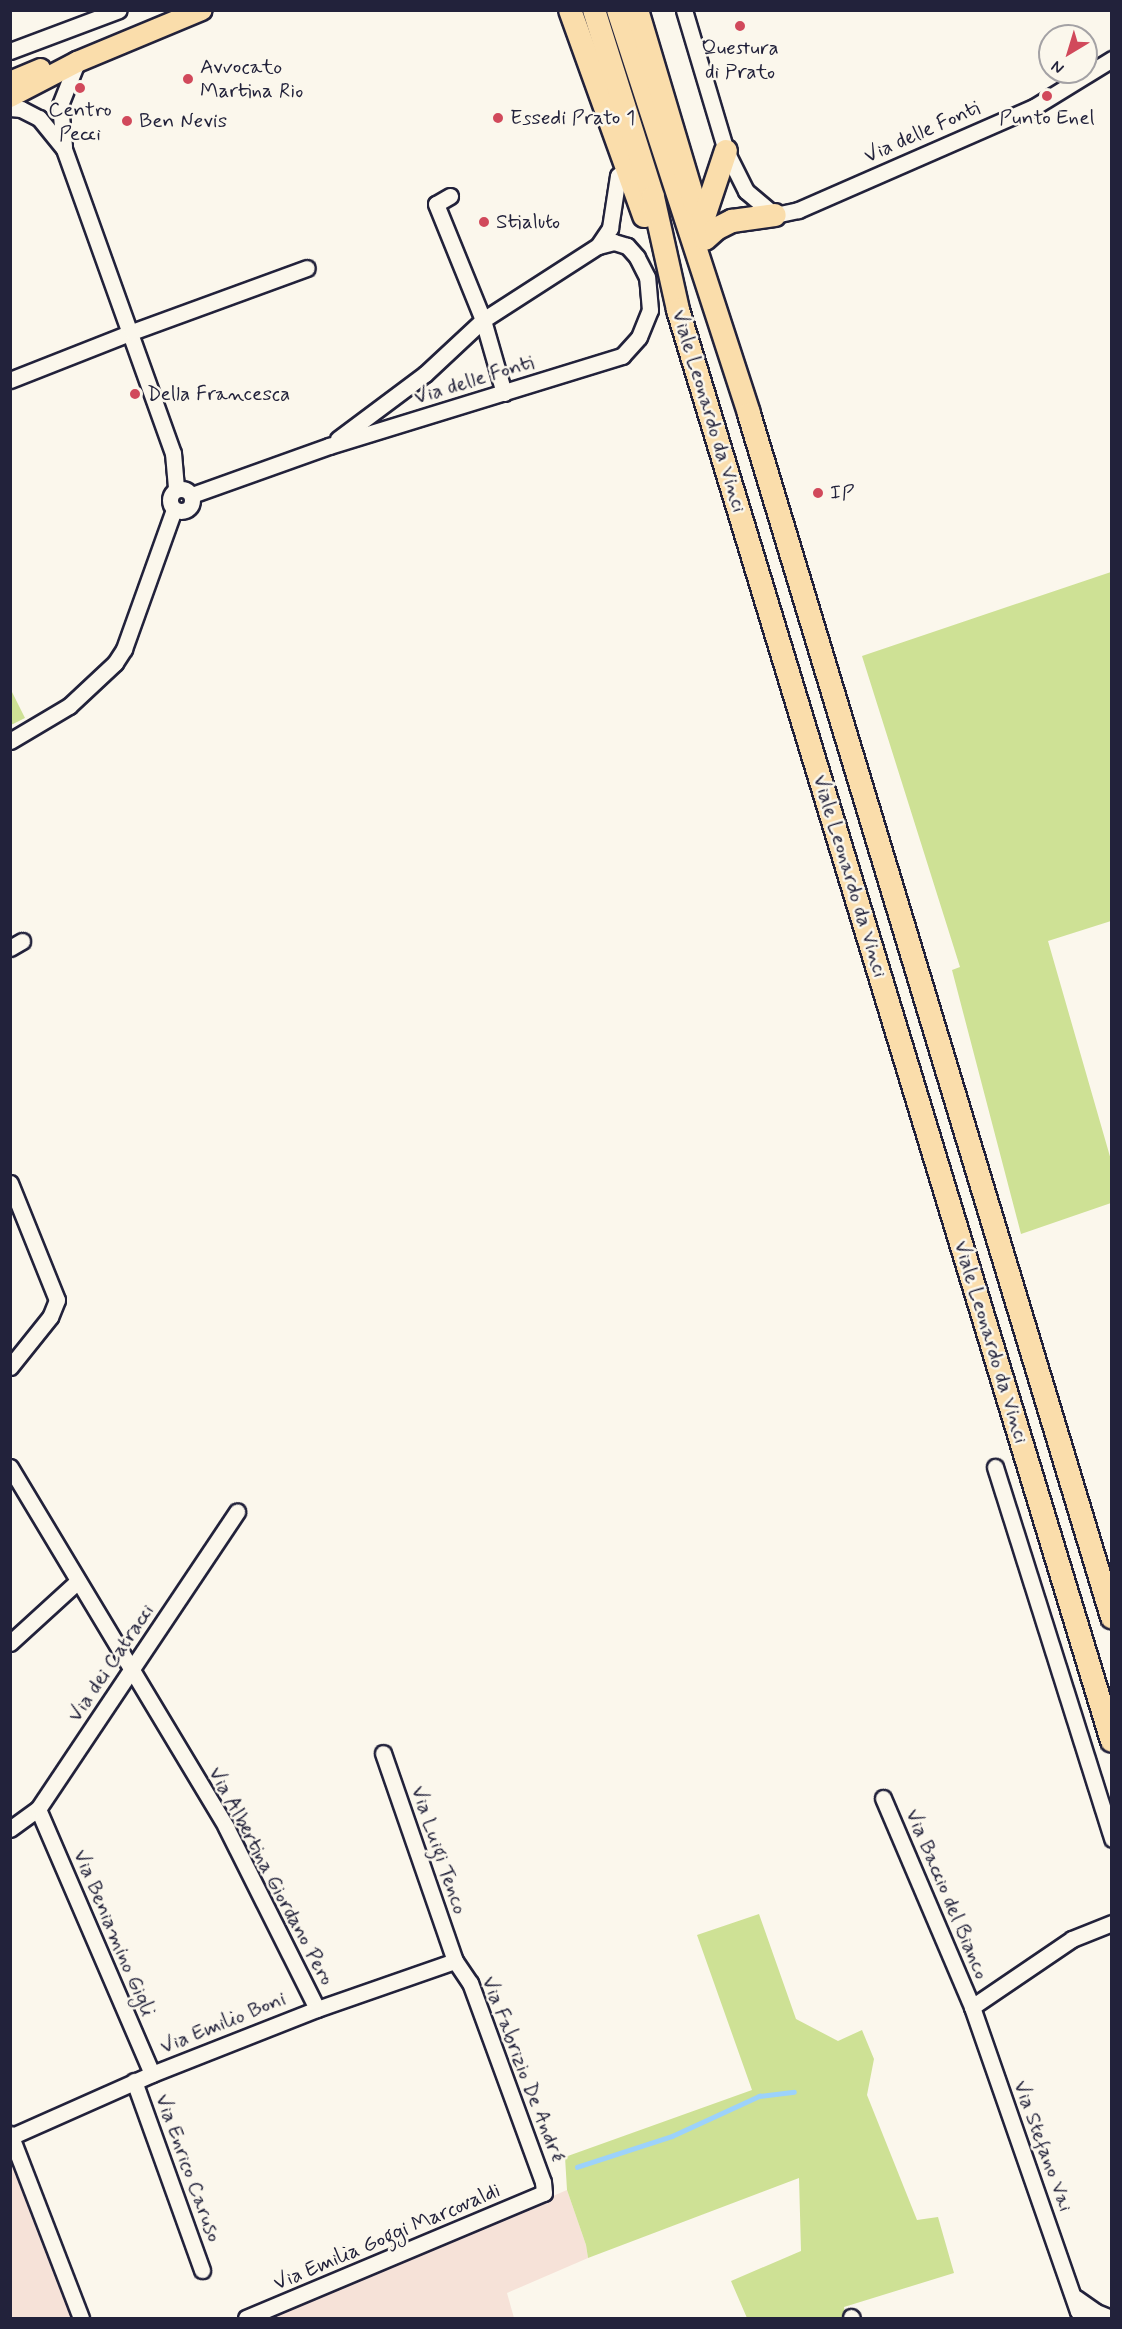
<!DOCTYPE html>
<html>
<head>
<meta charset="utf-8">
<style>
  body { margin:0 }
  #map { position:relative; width:1122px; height:2329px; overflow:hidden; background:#fbf7ec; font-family:Mynerve,sans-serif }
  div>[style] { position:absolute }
  .built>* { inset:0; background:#f6e2d8 }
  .green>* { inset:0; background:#cee195 }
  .stream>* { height:4.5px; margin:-2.25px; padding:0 2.25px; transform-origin:2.25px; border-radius:2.25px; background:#9cd2fb }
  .roads { filter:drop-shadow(2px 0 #22223b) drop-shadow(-2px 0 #22223b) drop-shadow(0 2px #22223b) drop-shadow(0 -2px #22223b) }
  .minor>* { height:15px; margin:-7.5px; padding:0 7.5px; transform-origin:7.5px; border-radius:7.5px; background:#fbf7ec }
  .minor>.ring { margin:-7.5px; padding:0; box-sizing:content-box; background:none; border:15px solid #fbf7ec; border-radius:50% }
  .major>* { height:20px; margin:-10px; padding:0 10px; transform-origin:10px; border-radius:10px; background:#faddab }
  .highway>* { height:22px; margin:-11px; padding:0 11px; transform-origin:11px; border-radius:11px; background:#faddab }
  .dots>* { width:16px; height:16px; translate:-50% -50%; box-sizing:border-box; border:3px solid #fbf7ec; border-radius:50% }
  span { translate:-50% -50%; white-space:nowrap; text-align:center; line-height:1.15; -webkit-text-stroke:5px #fbf7ec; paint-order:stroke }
  .poi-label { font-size:21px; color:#22223b }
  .left { translate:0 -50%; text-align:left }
  .street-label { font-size:21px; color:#22223b }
  .frame { position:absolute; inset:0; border:12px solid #22223b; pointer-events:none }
  .north { position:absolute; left:1038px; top:24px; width:60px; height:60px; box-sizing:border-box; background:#fbf7ec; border:2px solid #a4a2a5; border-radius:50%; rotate:218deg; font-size:16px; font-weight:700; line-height:24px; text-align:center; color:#22223b }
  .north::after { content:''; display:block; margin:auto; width:21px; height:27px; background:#d1495b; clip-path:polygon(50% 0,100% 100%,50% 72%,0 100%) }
</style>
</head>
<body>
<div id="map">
  <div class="built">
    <i style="clip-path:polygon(26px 2146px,90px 2318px,11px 2318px,10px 2153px)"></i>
    <i style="clip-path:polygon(567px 2190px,586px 2245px,588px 2258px,507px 2293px,514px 2318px,267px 2318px)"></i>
  </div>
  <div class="green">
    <i style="clip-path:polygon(1111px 572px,1111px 921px,1048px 941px,1111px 1160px,1111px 1203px,1021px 1234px,952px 970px,960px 967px,862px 656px)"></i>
    <i style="clip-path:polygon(10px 688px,25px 718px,11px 725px,10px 725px)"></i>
    <i style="clip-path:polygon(759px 1914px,796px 2019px,838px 2041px,862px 2030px,874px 2059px,867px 2095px,917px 2220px,938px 2217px,954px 2273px,844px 2307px,846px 2318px,747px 2318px,731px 2281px,801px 2251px,799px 2178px,588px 2258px,586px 2245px,567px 2190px,565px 2157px,752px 2090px,697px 1935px)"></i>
  </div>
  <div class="stream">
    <i style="left:577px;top:2167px;width:100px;rotate:-18.1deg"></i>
    <i style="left:672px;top:2136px;width:96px;rotate:-24.7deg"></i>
    <i style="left:759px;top:2096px;width:35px;rotate:-7deg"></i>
  </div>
  <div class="roads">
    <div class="minor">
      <i style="left:684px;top:10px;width:147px;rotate:73.4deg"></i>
      <i style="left:726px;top:151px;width:45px;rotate:63.4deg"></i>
      <i style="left:746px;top:191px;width:38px;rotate:40deg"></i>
      <i style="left:775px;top:215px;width:24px;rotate:-12deg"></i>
      <i style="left:798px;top:210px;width:257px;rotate:-23.6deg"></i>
      <i style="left:1034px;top:107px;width:92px;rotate:-31.6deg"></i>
      <i style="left:10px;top:51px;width:116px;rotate:-20.6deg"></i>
      <i style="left:10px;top:108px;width:11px;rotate:5deg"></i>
      <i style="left:21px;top:109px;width:20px;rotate:27deg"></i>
      <i style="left:39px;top:118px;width:40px;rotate:51deg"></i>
      <i style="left:64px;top:149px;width:323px;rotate:70.3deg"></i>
      <i style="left:173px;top:453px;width:36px;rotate:85deg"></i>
      <i style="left:64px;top:146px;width:41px;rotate:-95.6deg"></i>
      <i style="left:60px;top:105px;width:46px;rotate:-68.4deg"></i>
      <i style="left:450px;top:196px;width:16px;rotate:150deg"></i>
      <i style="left:436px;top:204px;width:125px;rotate:67.9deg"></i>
      <i style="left:483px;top:320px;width:76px;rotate:74deg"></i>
      <i style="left:10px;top:380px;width:131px;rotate:-21.5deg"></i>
      <i style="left:132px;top:332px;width:186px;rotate:-20.1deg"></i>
      <i style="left:338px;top:439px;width:109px;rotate:-36.8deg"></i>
      <i style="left:425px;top:374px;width:79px;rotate:-43deg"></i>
      <i style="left:483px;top:320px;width:137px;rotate:-32.8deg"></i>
      <i style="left:598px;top:246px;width:22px;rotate:-56deg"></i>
      <i style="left:610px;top:228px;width:53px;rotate:-81.3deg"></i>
      <i style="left:618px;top:176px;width:12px;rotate:-35deg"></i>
      <i class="ring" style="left:170px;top:489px;width:7px;height:7px"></i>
      <i style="left:192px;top:495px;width:145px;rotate:-19.7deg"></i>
      <i style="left:329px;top:446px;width:307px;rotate:-17.1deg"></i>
      <i style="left:622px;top:356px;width:25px;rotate:-48deg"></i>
      <i style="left:639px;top:337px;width:29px;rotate:-68deg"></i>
      <i style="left:650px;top:310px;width:33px;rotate:-95deg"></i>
      <i style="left:647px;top:277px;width:22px;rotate:-117deg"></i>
      <i style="left:637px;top:257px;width:15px;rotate:-132deg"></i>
      <i style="left:627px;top:246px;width:14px;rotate:-163deg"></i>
      <i style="left:614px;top:242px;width:16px;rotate:166deg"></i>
      <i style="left:10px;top:741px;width:69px;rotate:-30.7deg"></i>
      <i style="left:69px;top:706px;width:63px;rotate:-43.1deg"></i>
      <i style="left:115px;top:663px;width:17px;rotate:-57deg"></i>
      <i style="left:124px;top:649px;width:149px;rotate:-70.3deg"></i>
      <i style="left:10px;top:948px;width:14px;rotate:-30deg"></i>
      <i style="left:10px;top:1183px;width:126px;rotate:68.1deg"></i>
      <i style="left:57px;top:1300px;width:18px;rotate:112deg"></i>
      <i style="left:50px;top:1317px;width:64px;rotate:128.7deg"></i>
      <i style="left:10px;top:1467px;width:420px;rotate:59deg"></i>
      <i style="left:226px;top:1827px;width:203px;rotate:63.4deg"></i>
      <i style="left:995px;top:1467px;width:390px;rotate:72.5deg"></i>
      <i style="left:10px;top:1643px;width:92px;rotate:-42.4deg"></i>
      <i style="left:883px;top:1798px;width:227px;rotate:66.9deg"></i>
      <i style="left:972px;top:2007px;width:322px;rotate:70.8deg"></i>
      <i style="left:1078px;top:2311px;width:11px;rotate:41deg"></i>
      <i style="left:38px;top:1809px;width:288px;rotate:66.7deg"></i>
      <i style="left:10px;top:1829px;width:34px;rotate:-36deg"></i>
      <i style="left:38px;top:1809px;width:358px;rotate:-56.2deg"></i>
      <i style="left:972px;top:2007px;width:121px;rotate:-34.2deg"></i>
      <i style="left:1072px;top:1939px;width:43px;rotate:-21.8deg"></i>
      <i style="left:134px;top:2081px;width:201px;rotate:70.2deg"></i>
      <i style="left:10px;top:2134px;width:197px;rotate:68.9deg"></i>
      <i style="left:10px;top:2137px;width:155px;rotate:-23.9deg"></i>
      <i style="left:152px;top:2074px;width:177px;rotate:-21.5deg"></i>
      <i style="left:317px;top:2009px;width:146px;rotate:-19.2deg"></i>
      <i style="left:1076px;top:2298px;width:24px;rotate:35deg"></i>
      <i style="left:1096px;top:2312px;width:16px;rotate:22deg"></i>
      <i style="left:851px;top:2317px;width:1px;rotate:45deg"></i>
      <i style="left:246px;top:2318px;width:323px;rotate:-22.8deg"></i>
      <i style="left:544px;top:2193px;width:11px;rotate:-95deg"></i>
      <i style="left:543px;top:2182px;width:212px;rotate:-110.1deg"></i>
      <i style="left:470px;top:1983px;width:27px;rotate:-124deg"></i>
      <i style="left:455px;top:1961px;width:220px;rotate:-109.1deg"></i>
    </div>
    <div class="major">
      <i style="left:10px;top:82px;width:33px;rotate:-23deg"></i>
      <i style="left:10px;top:97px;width:76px;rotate:-27.6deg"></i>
      <i style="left:77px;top:62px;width:135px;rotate:-22.6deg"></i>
    </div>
    <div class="highway">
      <i style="left:570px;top:10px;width:219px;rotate:70.2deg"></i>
      <i style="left:594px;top:10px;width:196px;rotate:72.5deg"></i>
      <i style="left:653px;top:197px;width:116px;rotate:77.5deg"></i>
      <i style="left:678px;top:310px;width:1495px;rotate:73.13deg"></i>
      <i style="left:618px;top:10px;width:425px;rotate:72deg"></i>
      <i style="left:749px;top:414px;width:1257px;rotate:73.21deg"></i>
      <i style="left:637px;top:10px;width:202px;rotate:73.4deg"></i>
      <i style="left:701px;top:226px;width:79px;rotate:-71.6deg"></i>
      <i style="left:705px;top:239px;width:15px;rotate:-42deg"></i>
      <i style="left:716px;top:229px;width:18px;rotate:-27deg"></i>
      <i style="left:732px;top:221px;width:43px;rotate:-7.9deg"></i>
    </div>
  </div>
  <div class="dots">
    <i style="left:740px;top:26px;background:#d1495b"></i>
    <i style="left:188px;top:79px;background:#d1495b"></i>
    <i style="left:80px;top:88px;background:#d1495b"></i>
    <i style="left:1047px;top:96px;background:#d1495b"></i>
    <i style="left:498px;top:118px;background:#d1495b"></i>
    <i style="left:127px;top:121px;background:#d1495b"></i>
    <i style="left:484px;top:222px;background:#d1495b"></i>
    <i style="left:135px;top:394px;background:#d1495b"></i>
    <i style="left:818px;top:493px;background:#d1495b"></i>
  </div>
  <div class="poi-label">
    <span style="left:740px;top:60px">Questura<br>di Prato</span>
    <span class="left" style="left:200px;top:79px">Avvocato<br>Martina Rio</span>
    <span style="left:80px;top:122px">Centro<br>Pecci</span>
    <span class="left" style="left:510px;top:118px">Essedi Prato 1</span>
    <span style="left:1047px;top:118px">Punto Enel</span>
    <span class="left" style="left:139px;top:121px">Ben Nevis</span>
    <span class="left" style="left:496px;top:222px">Stialuto</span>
    <span class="left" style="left:147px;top:394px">Della Francesca</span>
    <span class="left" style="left:830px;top:493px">IP</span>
  </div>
  <div class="street-label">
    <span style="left:922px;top:132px;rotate:-24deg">Via delle Fonti</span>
    <span style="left:474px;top:380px;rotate:-17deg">Via delle Fonti</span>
    <span style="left:709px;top:411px;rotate:73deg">Viale Leonardo da Vinci</span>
    <span style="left:850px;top:876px;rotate:73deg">Viale Leonardo da Vinci</span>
    <span style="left:991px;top:1342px;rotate:73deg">Viale Leonardo da Vinci</span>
    <span style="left:111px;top:1663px;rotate:-56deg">Via dei Catracci</span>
    <span style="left:439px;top:1850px;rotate:71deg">Via Luigi Tenco</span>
    <span style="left:271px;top:1876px;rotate:62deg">Via Albertina Giordano Pero</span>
    <span style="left:947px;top:1894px;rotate:67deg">Via Baccio del Bianco</span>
    <span style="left:114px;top:1933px;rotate:67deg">Via Beniamino Gigli</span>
    <span style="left:223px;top:2023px;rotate:-22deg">Via Emilio Boni</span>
    <span style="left:523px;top:2069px;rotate:69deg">Via Fabrizio De André</span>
    <span style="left:1043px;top:2146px;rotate:70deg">Via Stefano Vai</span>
    <span style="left:188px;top:2168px;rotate:70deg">Via Enrico Caruso</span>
    <span style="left:387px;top:2237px;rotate:-23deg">Via Emilia Goggi Marcovaldi</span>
  </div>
  <div class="frame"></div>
  <div class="north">N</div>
</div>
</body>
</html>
